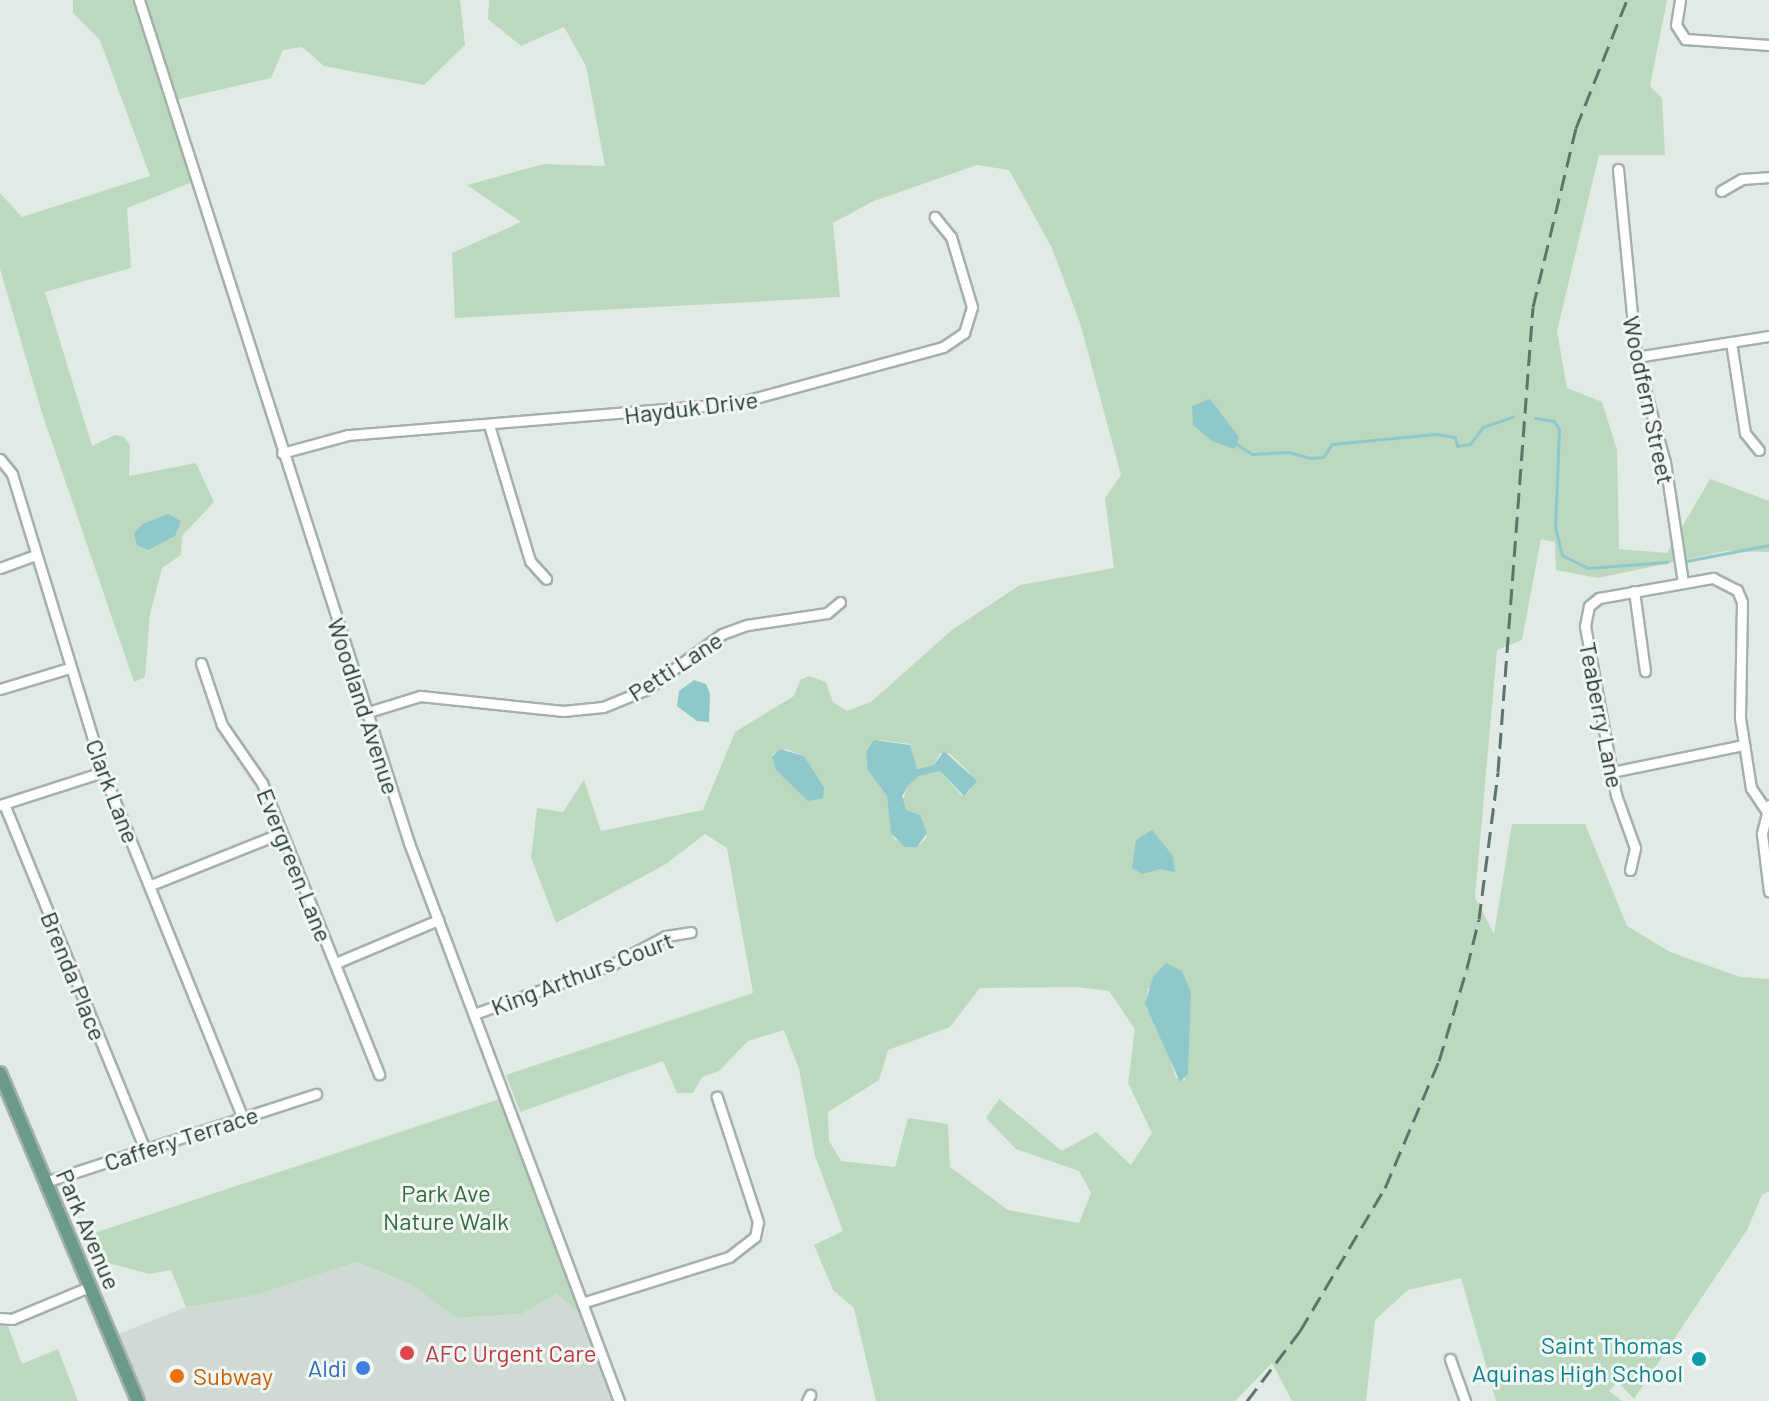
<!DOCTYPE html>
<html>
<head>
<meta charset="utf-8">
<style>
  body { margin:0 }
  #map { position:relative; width:1769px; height:1401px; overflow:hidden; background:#e1eae5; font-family:Barlow,sans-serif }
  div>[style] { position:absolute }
  .built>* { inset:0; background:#cfdad4 }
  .green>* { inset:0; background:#bcd9c0 }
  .water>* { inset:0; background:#8ec8ca }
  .stream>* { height:3px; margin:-1.5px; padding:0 1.5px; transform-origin:1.5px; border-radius:1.5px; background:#8ec8ca }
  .roads { filter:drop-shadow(2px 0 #a4b1ab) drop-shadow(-2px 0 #a4b1ab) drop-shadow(0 2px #a4b1ab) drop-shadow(0 -2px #a4b1ab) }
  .minor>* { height:9px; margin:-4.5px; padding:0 4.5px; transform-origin:4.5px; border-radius:4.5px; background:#fff }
  .major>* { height:12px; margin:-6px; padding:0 6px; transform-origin:6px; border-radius:6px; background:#6a9b88 }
  .rail>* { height:3px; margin-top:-1.5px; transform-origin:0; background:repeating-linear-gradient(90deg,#5d746b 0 16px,transparent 0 24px) }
  .dots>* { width:22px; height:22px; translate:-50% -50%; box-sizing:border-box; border:4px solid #f1f7f3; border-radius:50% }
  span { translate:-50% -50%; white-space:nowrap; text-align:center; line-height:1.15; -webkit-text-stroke:6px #f1f7f3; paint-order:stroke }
  .street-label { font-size:24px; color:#233930 }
  .park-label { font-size:24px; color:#316c40 }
  .culture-label { font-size:24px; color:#0d838f }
  .right { translate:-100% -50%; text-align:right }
  .health-label { font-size:24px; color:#be3a42 }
  .left { translate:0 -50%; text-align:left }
  .shop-label { font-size:24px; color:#366cbe }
  .food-label { font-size:24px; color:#c56008 }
</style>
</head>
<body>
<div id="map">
  <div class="built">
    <i style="clip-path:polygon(357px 1262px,412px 1285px,456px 1318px,521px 1314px,557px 1294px,579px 1313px,612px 1401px,138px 1401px,111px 1337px,186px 1307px,256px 1295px)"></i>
  </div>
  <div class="green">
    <i style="clip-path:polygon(73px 0,460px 0,465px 45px,424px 85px,324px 66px,302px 47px,283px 50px,271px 78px,171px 101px,195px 181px,127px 208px,131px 268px,45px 292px,92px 446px,115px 435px,124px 437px,130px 445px,129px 476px,196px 463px,214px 502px,182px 536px,181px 555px,162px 568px,150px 614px,145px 677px,134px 682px,42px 413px,0 269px,0 193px,22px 217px,150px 176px,100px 40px,73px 13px)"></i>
    <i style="clip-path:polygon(evenodd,489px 0,1667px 0,1650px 86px,1662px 98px,1665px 155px,1599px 155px,1557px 331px,1567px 388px,1602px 402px,1617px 450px,1619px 549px,1667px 553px,1710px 479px,1769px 501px,1769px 552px,1726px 551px,1598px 578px,1556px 570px,1555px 542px,1541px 539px,1522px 640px,1497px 650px,1475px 897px,1494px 934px,1512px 824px,1585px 824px,1627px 926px,1670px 952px,1740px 977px,1769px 979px,1769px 1191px,1762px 1195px,1747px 1230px,1634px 1399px,1618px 1382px,1609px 1391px,1622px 1401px,1496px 1401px,1461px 1278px,1408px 1290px,1375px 1320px,1366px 1401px,1292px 1401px,1272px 1363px,1235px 1401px,876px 1401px,854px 1308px,833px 1290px,814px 1245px,843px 1231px,815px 1156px,799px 1069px,784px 1030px,748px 1041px,719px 1071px,702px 1077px,693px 1093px,677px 1093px,663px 1061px,520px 1112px,506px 1075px,753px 993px,727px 848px,705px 834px,666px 864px,556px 923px,531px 857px,537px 808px,563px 812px,584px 780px,601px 831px,703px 810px,735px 732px,794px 696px,800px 680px,809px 676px,826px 682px,833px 702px,847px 711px,871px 702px,952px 630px,1020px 585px,1114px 568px,1105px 498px,1121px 475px,1080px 323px,1052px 248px,1009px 170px,977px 165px,874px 201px,833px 223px,840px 297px,455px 318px,452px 253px,521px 222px,467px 185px,544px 164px,605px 166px,586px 66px,564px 27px,521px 46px,488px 19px,489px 0,879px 740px,910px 744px,916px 769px,934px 765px,940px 753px,949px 753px,969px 772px,971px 790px,962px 796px,940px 771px,919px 776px,908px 786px,902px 801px,906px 811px,920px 815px,927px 837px,917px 847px,894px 839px,887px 796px,868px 771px,879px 740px,489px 0,786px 749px,804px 756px,824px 787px,808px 801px,773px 762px,773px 754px,786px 749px,489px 0,1077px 987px,1109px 991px,1135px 1029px,1128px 1083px,1152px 1133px,1131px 1165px,1096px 1132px,1062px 1151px,999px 1099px,986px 1118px,1016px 1149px,1079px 1171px,1091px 1193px,1079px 1223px,1008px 1210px,950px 1167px,948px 1124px,908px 1118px,895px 1167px,841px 1161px,829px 1141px,828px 1112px,879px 1080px,888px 1050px,950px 1027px,980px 988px,1077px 987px,489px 0,1148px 988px,1191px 992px,1185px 1081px,1176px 1078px,1160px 1031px,1146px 1008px,1148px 988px)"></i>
    <i style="clip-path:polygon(500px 1099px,579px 1313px,557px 1294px,521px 1314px,456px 1318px,412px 1285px,357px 1262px,256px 1295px,186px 1307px,171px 1270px,149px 1274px,94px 1259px,85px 1236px)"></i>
    <i style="clip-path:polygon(0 1324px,7px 1324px,22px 1364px,58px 1349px,78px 1401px,0 1401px)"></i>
  </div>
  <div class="water">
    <i style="clip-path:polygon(1210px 399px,1239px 437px,1235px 449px,1212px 441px,1193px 425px,1192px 406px)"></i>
    <i style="clip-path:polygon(168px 514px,181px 521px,175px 536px,148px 550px,137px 545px,134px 533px,143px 524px)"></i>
    <i style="clip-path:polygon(694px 680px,706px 684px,710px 694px,709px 722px,697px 721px,677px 706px,679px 691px)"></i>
    <i style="clip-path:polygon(874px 740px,910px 745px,917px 769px,934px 765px,944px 751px,977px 781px,964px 796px,940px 771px,919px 776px,908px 786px,902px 796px,906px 810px,920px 815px,927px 833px,917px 847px,905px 847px,891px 833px,887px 796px,868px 771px,866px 752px)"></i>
    <i style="clip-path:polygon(780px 749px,804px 756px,824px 787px,823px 798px,808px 801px,776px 770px,772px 757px)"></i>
    <i style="clip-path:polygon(1152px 830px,1173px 856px,1175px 872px,1161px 869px,1142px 874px,1132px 868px,1136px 840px)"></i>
    <i style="clip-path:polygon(1166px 963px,1182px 971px,1191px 992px,1188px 1074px,1180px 1082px,1145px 1004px,1153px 977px)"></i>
  </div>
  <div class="stream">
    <i style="left:1535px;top:418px;width:19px;rotate:9deg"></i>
    <i style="left:1554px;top:421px;width:9px;rotate:58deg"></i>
    <i style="left:1559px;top:429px;width:98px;rotate:92.3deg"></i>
    <i style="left:1555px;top:527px;width:29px;rotate:76deg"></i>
    <i style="left:1562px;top:555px;width:29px;rotate:27deg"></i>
    <i style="left:1588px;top:568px;width:79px;rotate:-4.3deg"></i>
    <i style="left:1235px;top:443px;width:20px;rotate:33deg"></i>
    <i style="left:1252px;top:454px;width:36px;rotate:-3deg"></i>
    <i style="left:1288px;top:452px;width:23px;rotate:15deg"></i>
    <i style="left:1310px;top:458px;width:13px;rotate:-4deg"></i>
    <i style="left:1323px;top:457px;width:16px;rotate:-55deg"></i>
    <i style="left:1332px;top:444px;width:104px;rotate:-5.5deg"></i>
    <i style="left:1436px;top:434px;width:19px;rotate:9deg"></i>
    <i style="left:1455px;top:437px;width:9px;rotate:77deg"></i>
    <i style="left:1457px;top:446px;width:13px;rotate:-9deg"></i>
    <i style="left:1470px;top:444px;width:21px;rotate:-53deg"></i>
    <i style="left:1483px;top:427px;width:31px;rotate:-19deg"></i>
    <i style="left:1686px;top:561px;width:85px;rotate:-10.9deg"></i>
  </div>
  <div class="roads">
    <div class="minor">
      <i style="left:139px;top:0;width:885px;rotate:72.24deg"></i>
      <i style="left:409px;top:843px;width:596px;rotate:69.38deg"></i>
      <i style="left:1680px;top:0;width:25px;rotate:99deg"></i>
      <i style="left:1676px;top:25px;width:17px;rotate:57deg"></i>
      <i style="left:1685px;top:39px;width:84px;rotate:4.1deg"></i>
      <i style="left:1618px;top:169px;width:189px;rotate:84.5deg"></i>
      <i style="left:1636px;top:357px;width:109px;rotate:74.6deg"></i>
      <i style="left:1665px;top:462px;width:121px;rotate:81.5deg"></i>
      <i style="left:1721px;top:191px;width:24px;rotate:-30deg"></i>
      <i style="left:1742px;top:179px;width:27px;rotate:-4deg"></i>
      <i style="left:1731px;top:342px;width:92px;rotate:81.3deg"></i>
      <i style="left:1745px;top:433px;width:22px;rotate:51deg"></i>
      <i style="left:1636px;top:357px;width:135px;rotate:-9deg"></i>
      <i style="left:489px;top:425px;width:142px;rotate:73.2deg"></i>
      <i style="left:530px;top:561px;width:24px;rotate:48deg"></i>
      <i style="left:282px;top:453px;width:68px;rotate:-15.3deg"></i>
      <i style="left:348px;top:435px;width:390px;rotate:-4.7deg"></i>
      <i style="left:737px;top:403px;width:213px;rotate:-15.2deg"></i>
      <i style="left:943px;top:347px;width:25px;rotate:-34deg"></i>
      <i style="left:964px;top:333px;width:27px;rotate:-73deg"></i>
      <i style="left:972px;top:307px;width:73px;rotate:-106.7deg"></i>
      <i style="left:951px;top:237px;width:26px;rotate:-129deg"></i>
      <i style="left:0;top:459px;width:19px;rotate:51deg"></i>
      <i style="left:12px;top:474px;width:312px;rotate:73deg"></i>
      <i style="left:103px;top:772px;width:373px;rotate:68deg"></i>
      <i style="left:0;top:568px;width:37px;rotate:-20deg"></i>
      <i style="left:1634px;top:591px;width:81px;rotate:82.2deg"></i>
      <i style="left:201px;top:663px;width:65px;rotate:71.3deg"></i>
      <i style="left:222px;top:725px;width:70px;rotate:55.4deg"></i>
      <i style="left:262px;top:783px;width:314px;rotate:68.1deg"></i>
      <i style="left:0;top:689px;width:72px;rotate:-16.9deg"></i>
      <i style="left:365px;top:713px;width:58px;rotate:-17.2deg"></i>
      <i style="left:420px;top:696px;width:144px;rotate:6deg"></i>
      <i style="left:563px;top:711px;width:40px;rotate:-5.7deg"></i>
      <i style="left:603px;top:707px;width:45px;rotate:-22deg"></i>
      <i style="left:645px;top:690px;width:95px;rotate:-36deg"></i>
      <i style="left:722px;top:634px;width:27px;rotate:-20deg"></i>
      <i style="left:747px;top:625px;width:81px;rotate:-8.5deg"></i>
      <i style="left:827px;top:613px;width:17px;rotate:-40deg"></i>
      <i style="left:1612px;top:772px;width:135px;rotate:-11.6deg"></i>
      <i style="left:4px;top:804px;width:373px;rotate:67.8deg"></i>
      <i style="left:0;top:805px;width:108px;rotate:-17.8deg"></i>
      <i style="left:1769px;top:805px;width:30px;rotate:104deg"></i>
      <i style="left:1762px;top:834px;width:58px;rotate:83.1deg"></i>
      <i style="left:1630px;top:870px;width:23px;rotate:-77deg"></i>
      <i style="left:1635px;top:848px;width:56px;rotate:-109.7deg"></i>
      <i style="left:1616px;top:795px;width:172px;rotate:-100.4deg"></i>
      <i style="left:1585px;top:626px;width:20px;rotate:-79deg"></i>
      <i style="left:1589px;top:606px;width:13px;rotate:-39deg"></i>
      <i style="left:1599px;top:598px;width:116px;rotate:-10deg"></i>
      <i style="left:1713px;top:578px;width:27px;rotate:27deg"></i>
      <i style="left:1737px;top:590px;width:13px;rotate:67deg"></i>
      <i style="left:1742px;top:602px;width:116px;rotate:91deg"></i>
      <i style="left:1740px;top:718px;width:71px;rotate:81.1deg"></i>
      <i style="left:1751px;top:788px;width:27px;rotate:56deg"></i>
      <i style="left:151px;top:885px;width:140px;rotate:-21.8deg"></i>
      <i style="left:336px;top:963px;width:111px;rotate:-22.9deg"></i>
      <i style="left:474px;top:1014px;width:145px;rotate:-19.7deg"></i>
      <i style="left:611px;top:965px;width:62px;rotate:-27.8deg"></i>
      <i style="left:666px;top:936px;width:25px;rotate:-9deg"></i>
      <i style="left:45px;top:1182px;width:285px;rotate:-18deg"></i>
      <i style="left:585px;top:1302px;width:151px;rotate:-17.4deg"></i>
      <i style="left:729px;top:1257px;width:33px;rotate:-38deg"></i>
      <i style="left:755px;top:1237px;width:15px;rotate:-79deg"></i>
      <i style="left:758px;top:1222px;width:132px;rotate:-108.2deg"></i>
      <i style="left:0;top:1318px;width:12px;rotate:5deg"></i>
      <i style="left:12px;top:1319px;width:83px;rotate:-22.6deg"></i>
      <i style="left:1450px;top:1359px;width:45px;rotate:70.3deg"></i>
      <i style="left:807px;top:1401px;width:7px;rotate:-63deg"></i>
    </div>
    <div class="major">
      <i style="left:0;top:1073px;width:356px;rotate:67.2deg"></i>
    </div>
  </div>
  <div class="rail">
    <i style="left:1247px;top:1401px;width:88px;rotate:-52.9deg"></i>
    <i style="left:1300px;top:1331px;width:166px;rotate:-59.3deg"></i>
    <i style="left:1385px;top:1188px;width:138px;rotate:-67deg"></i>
    <i style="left:1439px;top:1061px;width:97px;rotate:-73.2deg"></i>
    <i style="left:1467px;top:968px;width:50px;rotate:-76.2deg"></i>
    <i style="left:1479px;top:919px;width:148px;rotate:-82.6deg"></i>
    <i style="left:1498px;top:772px;width:466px;rotate:-85.7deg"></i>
    <i style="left:1533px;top:307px;width:184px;rotate:-76.5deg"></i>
    <i style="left:1576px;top:128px;width:138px;rotate:-68.3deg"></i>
  </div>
  <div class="dots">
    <i style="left:407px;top:1353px;background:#e0444e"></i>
    <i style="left:1699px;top:1359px;background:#0f9aa8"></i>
    <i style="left:363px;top:1368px;background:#3f7fe0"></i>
    <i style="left:177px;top:1376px;background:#e8710a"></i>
  </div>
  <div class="street-label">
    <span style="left:1649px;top:400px;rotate:78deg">Woodfern Street</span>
    <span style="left:691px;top:407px;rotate:-7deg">Hayduk Drive</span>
    <span style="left:675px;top:666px;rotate:-33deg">Petti Lane</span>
    <span style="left:364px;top:706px;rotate:72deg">Woodland Avenue</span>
    <span style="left:1602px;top:715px;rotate:79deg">Teaberry Lane</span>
    <span style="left:113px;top:791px;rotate:69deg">Clark Lane</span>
    <span style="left:295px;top:865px;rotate:68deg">Evergreen Lane</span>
    <span style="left:582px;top:973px;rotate:-21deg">King Arthurs Court</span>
    <span style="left:74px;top:976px;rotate:68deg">Brenda Place</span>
    <span style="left:181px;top:1138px;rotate:-18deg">Caffery Terrace</span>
    <span style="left:89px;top:1229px;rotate:67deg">Park Avenue</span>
  </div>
  <div class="park-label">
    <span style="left:446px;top:1207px">Park Ave<br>Nature Walk</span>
  </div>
  <div class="culture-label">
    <span class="right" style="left:1683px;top:1359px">Saint Thomas<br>Aquinas High School</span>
  </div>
  <div class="health-label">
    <span class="left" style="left:425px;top:1353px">AFC Urgent Care</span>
  </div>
  <div class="shop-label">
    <span class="right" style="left:347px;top:1368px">Aldi</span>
  </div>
  <div class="food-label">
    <span class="left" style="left:193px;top:1376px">Subway</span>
  </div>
</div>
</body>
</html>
